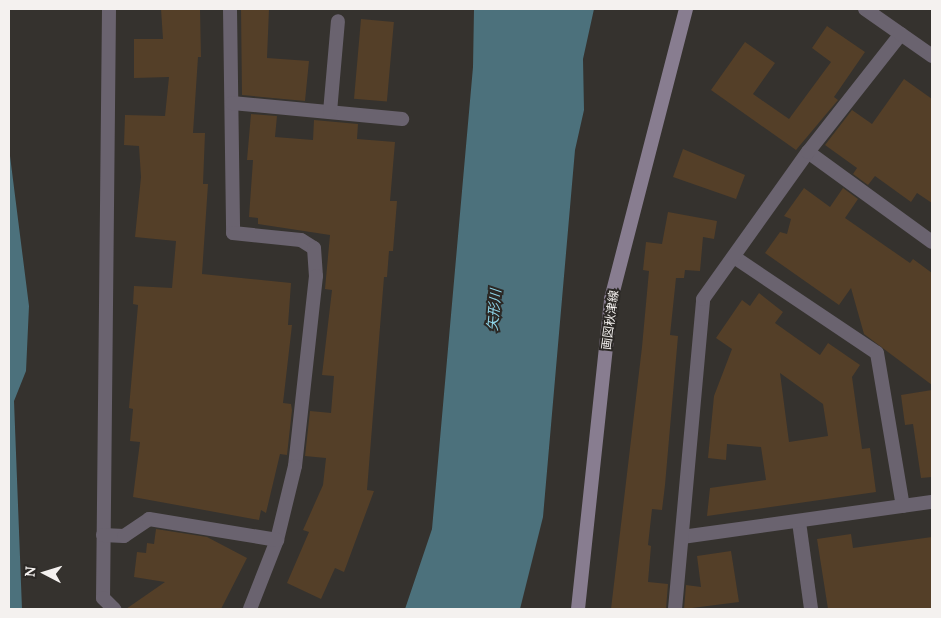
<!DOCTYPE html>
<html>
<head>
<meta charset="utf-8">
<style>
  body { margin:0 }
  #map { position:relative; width:941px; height:618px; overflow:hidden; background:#35322e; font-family:Lora,"Noto Sans JP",serif }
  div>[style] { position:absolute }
  .water>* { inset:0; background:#4c717c }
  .building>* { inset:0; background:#543f28; transform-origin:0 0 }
  .minor>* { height:14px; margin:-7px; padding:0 7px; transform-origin:7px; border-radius:7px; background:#6a636f }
  .tertiary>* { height:14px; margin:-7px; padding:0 7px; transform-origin:7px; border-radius:7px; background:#6a636f }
  .secondary>* { height:14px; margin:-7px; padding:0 7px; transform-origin:7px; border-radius:7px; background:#887d90 }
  span { translate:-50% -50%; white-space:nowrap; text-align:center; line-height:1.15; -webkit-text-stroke:4px #2b2825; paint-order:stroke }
  .street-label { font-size:12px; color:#f4f1ef }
  .water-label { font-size:14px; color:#8fd5e9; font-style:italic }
  .frame { position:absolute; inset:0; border:10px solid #f4f1ef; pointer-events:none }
  .north { position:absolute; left:20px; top:548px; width:50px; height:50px; -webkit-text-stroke:4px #2b2825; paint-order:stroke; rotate:275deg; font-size:14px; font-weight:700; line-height:20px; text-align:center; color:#f4f1ef }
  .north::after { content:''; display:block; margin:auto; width:18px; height:22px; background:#f4f1ef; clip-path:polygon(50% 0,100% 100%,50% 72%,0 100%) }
</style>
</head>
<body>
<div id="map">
  <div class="water">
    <i style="clip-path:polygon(474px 9px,594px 9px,583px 59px,584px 110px,575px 150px,543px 517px,520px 609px,405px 609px,432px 529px,473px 67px)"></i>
    <i style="clip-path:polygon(9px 148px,29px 306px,26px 371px,14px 401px,22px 609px,9px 609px)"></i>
  </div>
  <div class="building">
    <i style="clip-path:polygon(161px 9px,200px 9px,201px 57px,198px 57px,193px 133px,205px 133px,203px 184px,208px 184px,202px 274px,291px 283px,288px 325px,292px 325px,283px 403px,291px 404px,292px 410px,287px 455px,280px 454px,266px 513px,261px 510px,259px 520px,133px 497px,140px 442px,130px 441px,133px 409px,129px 408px,138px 305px,133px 304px,134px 286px,172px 288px,176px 241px,135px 237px,141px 177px,139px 146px,124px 145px,125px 115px,165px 116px,169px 77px,134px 78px,134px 39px,163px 39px)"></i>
    <i style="clip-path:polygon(241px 9px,269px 9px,267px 58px,309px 61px,305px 101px,242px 95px)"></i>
    <i style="left:361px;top:19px;width:33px;height:80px;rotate:5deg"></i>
    <i style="clip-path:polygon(827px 26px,865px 52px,834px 97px,838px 100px,796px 150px,711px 90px,745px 42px,775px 63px,753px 94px,789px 119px,831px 62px,812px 48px)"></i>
    <i style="clip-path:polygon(904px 79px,932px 99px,932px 203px,917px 193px,911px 202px,875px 176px,868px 185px,853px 174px,857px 168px,825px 145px,852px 110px,872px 124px)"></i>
    <i style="clip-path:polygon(251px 114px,277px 116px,275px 137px,313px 140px,314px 120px,358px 124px,357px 139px,395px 142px,390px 201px,397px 201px,393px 251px,389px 251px,387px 277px,384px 277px,367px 490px,374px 491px,344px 572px,335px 568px,321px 599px,287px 583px,309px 532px,303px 530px,323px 485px,326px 458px,305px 456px,310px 411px,331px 413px,334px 376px,322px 375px,332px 290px,325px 289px,330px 235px,258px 224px,258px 218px,249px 217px,253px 160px,247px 160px)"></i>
    <i style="clip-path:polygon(683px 149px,745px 175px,736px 199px,673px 177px)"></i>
    <i style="clip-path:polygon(804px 188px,830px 207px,843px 188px,858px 199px,845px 218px,910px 263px,913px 259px,932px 273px,932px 385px,864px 334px,851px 288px,839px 305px,765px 253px,780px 232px,787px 234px,791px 219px,784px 216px)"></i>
    <i style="clip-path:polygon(668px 212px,717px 221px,714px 239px,703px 237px,700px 271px,685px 270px,684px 278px,676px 278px,670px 335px,678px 336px,665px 485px,662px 510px,652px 509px,648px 545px,651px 546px,648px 582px,668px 584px,666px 609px,611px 609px,642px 347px,649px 271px,643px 270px,646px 242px,662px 244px)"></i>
    <i style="clip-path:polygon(evenodd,759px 293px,783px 312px,775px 323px,820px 355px,828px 343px,860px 365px,852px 377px,862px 449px,870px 448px,876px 492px,707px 516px,710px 488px,766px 480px,761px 447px,727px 444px,726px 460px,708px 458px,714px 396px,732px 349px,716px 338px,742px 300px,750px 306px,759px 293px,780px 373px,823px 404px,828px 436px,789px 442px,780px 373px)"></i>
    <i style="clip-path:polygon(932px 390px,932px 477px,921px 478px,913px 424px,905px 425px,901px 395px)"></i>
    <i style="clip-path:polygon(156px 529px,207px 537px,247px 558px,221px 609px,126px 609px,165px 582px,134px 577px,137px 552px,146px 553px,147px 543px,154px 544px)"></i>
    <i style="clip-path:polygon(851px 534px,853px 548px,932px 537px,932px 609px,828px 609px,817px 539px)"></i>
    <i style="clip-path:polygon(731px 551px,739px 602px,684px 609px,686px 585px,701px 587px,697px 556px)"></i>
  </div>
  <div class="minor">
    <i style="left:109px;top:9px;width:589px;rotate:90.58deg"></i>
    <i style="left:103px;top:598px;width:16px;rotate:45deg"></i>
    <i style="left:230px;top:9px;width:224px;rotate:89.2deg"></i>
    <i style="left:233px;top:233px;width:68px;rotate:5.9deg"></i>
    <i style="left:301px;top:240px;width:15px;rotate:32deg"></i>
    <i style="left:314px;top:248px;width:28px;rotate:86deg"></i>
    <i style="left:316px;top:276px;width:191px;rotate:96.3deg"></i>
    <i style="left:295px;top:466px;width:76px;rotate:103.7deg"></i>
    <i style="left:277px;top:540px;width:74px;rotate:111.4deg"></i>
    <i style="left:232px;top:103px;width:171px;rotate:5.4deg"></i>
    <i style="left:330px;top:112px;width:91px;rotate:-85deg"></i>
    <i style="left:808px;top:152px;width:153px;rotate:36deg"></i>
    <i style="left:734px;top:257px;width:172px;rotate:33.9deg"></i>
    <i style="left:877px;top:353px;width:155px;rotate:80.4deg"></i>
    <i style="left:799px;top:522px;width:88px;rotate:82.1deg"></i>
    <i style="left:103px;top:535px;width:21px;rotate:3deg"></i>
    <i style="left:124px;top:536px;width:30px;rotate:-34deg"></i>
    <i style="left:149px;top:519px;width:130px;rotate:9.3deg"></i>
    <i style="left:682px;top:537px;width:252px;rotate:-8deg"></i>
    <i style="left:675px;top:609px;width:311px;rotate:-84.8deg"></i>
    <i style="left:703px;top:299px;width:181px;rotate:-54.5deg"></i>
    <i style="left:808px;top:152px;width:150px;rotate:-51.8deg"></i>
  </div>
  <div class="tertiary">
    <i style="left:865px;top:9px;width:82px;rotate:35deg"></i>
  </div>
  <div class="secondary">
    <i style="left:578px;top:609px;width:312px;rotate:-83.9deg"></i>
    <i style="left:611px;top:299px;width:300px;rotate:-75.5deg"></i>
  </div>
  <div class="street-label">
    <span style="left:610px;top:320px;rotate:-82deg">画図秋津線</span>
  </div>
  <div class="water-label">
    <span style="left:494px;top:310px;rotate:-85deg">矢形川</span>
  </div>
  <div class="frame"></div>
  <div class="north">N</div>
</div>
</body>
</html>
